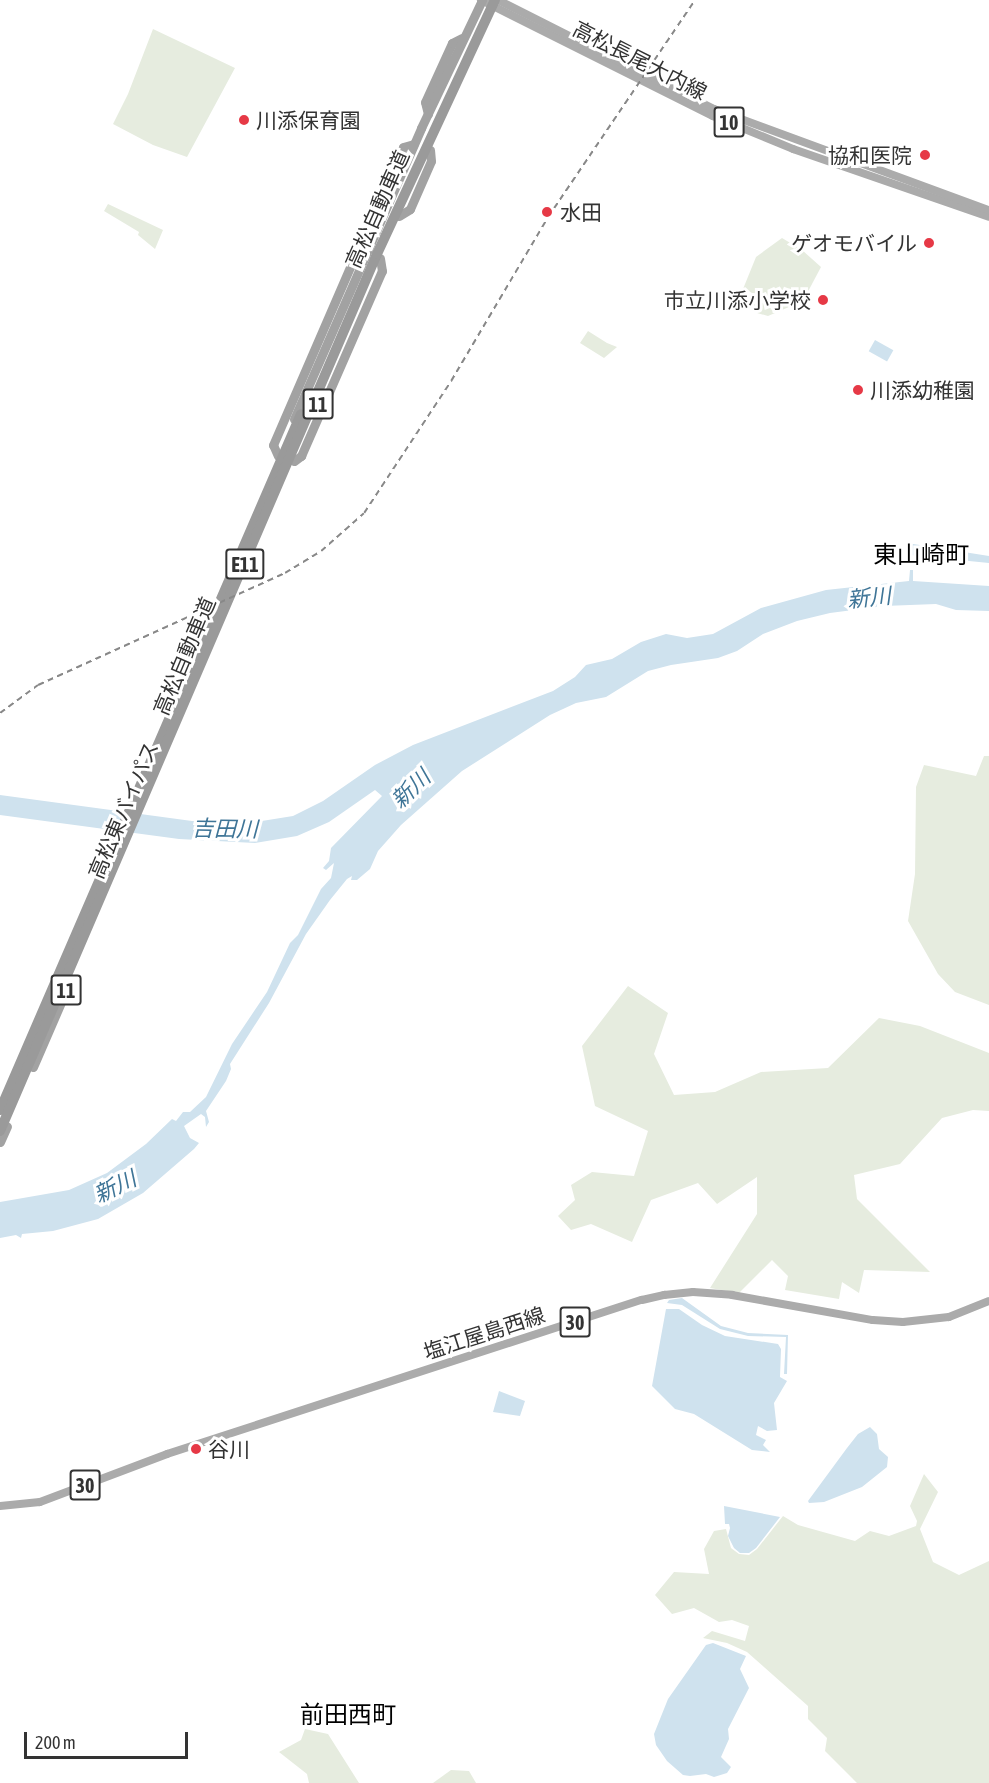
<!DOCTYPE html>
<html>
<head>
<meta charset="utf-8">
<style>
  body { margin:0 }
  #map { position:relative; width:989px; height:1783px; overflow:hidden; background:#fff; font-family:"Asap Condensed","Noto Sans JP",sans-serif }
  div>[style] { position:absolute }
  .green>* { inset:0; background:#e6ecdf }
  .water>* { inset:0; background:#cfe2ee; transform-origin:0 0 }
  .primary>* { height:8px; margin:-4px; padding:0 4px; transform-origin:4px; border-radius:4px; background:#ababab }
  .trunk>* { height:9px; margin:-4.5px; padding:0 4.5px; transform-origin:4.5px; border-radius:4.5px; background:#a2a2a2 }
  .motorway>* { height:10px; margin:-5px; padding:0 5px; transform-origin:5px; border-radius:5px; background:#9a9a9a }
  .rail>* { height:1.5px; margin-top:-0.75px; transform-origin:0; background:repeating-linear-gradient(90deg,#888 0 6px,transparent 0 10.5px) }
  .dots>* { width:16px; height:16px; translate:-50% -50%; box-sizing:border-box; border:3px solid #fff; border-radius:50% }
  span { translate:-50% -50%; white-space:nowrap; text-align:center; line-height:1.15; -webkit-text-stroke:6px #fff; paint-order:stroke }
  .shield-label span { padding:2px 4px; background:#fff; border:2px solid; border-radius:4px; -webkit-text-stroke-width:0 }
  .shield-label { font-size:20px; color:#333; font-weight:700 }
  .street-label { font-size:21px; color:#333 }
  .poi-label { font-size:21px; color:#333 }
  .left { translate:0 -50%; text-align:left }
  .right { translate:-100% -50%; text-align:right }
  .water-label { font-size:22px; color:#3f7597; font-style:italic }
  .quarter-label { font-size:24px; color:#000 }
  .scale { position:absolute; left:24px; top:1732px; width:164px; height:27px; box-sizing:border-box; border:3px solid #333; border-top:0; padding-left:8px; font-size:18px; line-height:21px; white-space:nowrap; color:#333; -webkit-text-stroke:4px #fff; paint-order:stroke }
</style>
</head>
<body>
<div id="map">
  <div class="green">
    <i style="clip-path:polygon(153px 29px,235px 68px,187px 157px,153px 145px,113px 124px,128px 94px)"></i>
    <i style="clip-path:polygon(108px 204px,163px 230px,155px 249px,138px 235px,139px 232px,104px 211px)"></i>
    <i style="clip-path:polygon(782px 238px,802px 250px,821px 267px,803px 301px,768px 316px,757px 313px,741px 302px,741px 294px,756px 257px)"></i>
    <i style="clip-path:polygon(588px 331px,607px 343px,617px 347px,604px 358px,580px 343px)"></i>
    <i style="clip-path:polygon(984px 756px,989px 756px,989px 1005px,955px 992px,938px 974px,908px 921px,915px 874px,916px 787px,924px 765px,976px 776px)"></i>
    <i style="clip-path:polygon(628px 986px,668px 1013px,654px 1054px,674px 1095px,715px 1092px,761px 1072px,828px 1068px,879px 1018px,920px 1026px,989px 1053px,989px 1111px,973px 1110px,942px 1118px,900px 1164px,854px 1175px,857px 1199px,930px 1272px,864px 1270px,859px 1293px,842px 1282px,839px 1299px,785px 1290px,788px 1276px,772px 1260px,739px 1293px,710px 1288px,757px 1214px,757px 1177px,717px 1204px,698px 1183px,651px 1200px,632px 1242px,591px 1224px,571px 1230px,558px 1216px,575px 1200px,571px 1185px,592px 1172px,634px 1176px,648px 1131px,595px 1106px,582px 1046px)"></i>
    <i style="clip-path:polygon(924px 1474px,938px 1492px,920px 1529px,933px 1562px,959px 1575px,989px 1561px,989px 1783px,857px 1783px,825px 1751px,827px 1738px,808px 1719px,808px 1706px,747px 1652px,727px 1643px,703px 1638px,712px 1631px,745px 1641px,749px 1626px,732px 1620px,719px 1622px,694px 1608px,672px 1614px,655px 1595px,674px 1572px,709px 1574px,704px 1549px,714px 1531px,726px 1529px,731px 1548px,739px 1554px,749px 1555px,757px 1549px,783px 1516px,798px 1525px,855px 1541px,870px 1531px,889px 1536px,916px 1526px,917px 1521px,910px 1506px)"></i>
    <i style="clip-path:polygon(305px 1729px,328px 1734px,359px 1783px,309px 1783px,307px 1774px,279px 1752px,301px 1740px)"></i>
    <i style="clip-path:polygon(451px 1770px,469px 1771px,476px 1783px,433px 1783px)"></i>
  </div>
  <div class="water">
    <i style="left:875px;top:340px;width:21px;height:13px;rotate:29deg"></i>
    <i style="clip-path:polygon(907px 543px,989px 556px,989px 563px,909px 555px,905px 553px)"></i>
    <i style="clip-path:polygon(910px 570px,913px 570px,913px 581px,989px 586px,989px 611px,956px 610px,936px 604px,884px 606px,830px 613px,797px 621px,763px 634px,737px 651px,718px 658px,671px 665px,648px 671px,606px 697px,576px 703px,550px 715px,462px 771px,401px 825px,378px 851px,370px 869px,357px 880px,351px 880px,352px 876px,347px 879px,330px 900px,306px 934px,269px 1003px,230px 1064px,231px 1069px,226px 1081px,206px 1111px,209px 1122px,206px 1127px,205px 1117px,201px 1114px,184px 1126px,190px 1138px,199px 1143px,194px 1149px,143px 1193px,98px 1219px,53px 1231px,22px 1234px,21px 1238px,16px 1235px,0 1238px,0 1202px,69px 1190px,107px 1173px,146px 1144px,172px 1119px,176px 1121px,183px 1112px,190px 1112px,206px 1097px,232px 1044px,267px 992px,290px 943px,298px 935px,321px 889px,331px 878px,334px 863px,326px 870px,323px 868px,329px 861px,331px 848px,382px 796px,375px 790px,329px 822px,297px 836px,255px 843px,179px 839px,0 815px,0 795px,192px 821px,250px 823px,293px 816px,323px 801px,375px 765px,413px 745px,553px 691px,575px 677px,586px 665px,612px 659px,641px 642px,666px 634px,687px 638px,713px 634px,761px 608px,826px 590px,909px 581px)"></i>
    <i style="clip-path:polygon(682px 1298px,721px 1326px,748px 1333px,788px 1335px,787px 1374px,784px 1374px,786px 1337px,748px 1336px,720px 1329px,682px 1305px,667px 1303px,669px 1300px)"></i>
    <i style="clip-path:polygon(666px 1309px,679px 1309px,702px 1325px,725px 1336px,778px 1344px,781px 1349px,780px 1377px,787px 1381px,774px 1403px,777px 1430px,767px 1431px,758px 1426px,756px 1435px,766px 1440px,763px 1445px,770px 1452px,752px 1450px,694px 1414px,675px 1409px,652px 1386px)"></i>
    <i style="clip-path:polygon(499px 1391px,525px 1401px,520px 1416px,493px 1412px)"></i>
    <i style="clip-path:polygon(870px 1427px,877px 1434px,879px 1449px,888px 1457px,887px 1467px,862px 1487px,824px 1502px,809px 1503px,808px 1501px,847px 1448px,858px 1434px)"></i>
    <i style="clip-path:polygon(724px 1506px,780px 1517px,756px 1548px,749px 1553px,740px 1553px,734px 1548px,728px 1536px,730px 1528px,729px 1524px,725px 1524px)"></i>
    <i style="clip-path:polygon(713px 1643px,746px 1656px,740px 1669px,749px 1688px,728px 1729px,729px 1739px,721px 1757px,731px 1767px,727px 1773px,714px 1777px,706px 1774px,690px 1776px,683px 1775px,667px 1761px,656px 1745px,654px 1734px,668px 1699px,706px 1645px)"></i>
  </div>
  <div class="primary">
    <i style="left:481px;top:0;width:259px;rotate:26.6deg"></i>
    <i style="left:713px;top:116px;width:87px;rotate:22.4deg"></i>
    <i style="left:793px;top:149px;width:207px;rotate:19.1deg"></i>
    <i style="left:498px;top:0;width:242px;rotate:26.8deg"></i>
    <i style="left:714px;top:109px;width:293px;rotate:20.2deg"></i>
    <i style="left:0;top:1506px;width:40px;rotate:-5.7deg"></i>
    <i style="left:40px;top:1502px;width:136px;rotate:-20.7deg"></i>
    <i style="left:167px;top:1454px;width:499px;rotate:-18deg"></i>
    <i style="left:642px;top:1300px;width:23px;rotate:-13deg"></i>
    <i style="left:664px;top:1295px;width:29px;rotate:-6deg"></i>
    <i style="left:693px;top:1292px;width:39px;rotate:4deg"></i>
    <i style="left:732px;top:1295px;width:143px;rotate:10.1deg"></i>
    <i style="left:873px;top:1320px;width:30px;rotate:4deg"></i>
    <i style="left:903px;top:1322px;width:46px;rotate:-6.2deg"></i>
    <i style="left:949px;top:1317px;width:43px;rotate:-21.8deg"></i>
  </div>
  <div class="trunk">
    <i style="left:428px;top:114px;width:12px;rotate:-104deg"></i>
    <i style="left:425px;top:102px;width:65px;rotate:-65.4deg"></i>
    <i style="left:452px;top:43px;width:11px;rotate:-27deg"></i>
    <i style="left:399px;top:216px;width:13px;rotate:-32deg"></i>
    <i style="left:410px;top:209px;width:52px;rotate:-66.4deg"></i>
    <i style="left:431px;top:161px;width:11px;rotate:-95deg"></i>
    <i style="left:381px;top:219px;width:14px;rotate:-107deg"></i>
    <i style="left:377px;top:206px;width:64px;rotate:-66.2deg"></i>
    <i style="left:403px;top:147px;width:11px;rotate:-15deg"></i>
    <i style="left:294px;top:419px;width:318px;rotate:-66.4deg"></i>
    <i style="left:421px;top:128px;width:142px;rotate:-64.5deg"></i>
    <i style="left:278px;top:456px;width:12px;rotate:-114deg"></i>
    <i style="left:273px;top:445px;width:196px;rotate:-66.6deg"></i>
    <i style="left:351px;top:265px;width:13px;rotate:-23deg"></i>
    <i style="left:294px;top:461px;width:9px;rotate:-36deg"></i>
    <i style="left:301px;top:456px;width:202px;rotate:-66.4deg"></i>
    <i style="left:382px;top:271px;width:13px;rotate:-99deg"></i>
    <i style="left:33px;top:1067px;width:88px;rotate:-66.6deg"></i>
    <i style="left:0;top:1142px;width:17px;rotate:-66deg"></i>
  </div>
  <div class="motorway">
    <i style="left:0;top:1110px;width:758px;rotate:-66.61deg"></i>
    <i style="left:0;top:1131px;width:955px;rotate:-66.74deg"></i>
    <i style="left:377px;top:254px;width:280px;rotate:-65.1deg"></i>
  </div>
  <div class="rail">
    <i style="left:0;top:713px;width:47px;rotate:-36.4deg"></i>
    <i style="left:38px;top:685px;width:271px;rotate:-24.4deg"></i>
    <i style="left:285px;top:573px;width:42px;rotate:-31.4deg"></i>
    <i style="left:321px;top:551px;width:57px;rotate:-41.5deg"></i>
    <i style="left:364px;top:513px;width:158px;rotate:-56.6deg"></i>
    <i style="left:451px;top:381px;width:191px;rotate:-59.4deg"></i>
    <i style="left:548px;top:217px;width:262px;rotate:-55.9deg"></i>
  </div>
  <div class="dots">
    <i style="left:244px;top:120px;background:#e63946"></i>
    <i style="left:925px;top:155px;background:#e63946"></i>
    <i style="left:547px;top:212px;background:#e63946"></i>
    <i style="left:929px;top:243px;background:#e63946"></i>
    <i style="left:823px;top:300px;background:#e63946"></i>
    <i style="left:858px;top:390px;background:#e63946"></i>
    <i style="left:196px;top:1449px;background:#e63946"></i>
  </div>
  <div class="shield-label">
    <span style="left:729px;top:122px">10</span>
    <span style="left:318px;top:404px">11</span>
    <span style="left:245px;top:564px">E11</span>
    <span style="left:66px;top:990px">11</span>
    <span style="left:575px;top:1322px">30</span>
    <span style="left:85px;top:1485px">30</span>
  </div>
  <div class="street-label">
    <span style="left:640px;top:60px;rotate:27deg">高松長尾大内線</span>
    <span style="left:377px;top:209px;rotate:-66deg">高松自動車道</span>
    <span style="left:184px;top:656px;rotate:-67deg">高松自動車道</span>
    <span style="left:123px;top:810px;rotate:-67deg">高松東バイパス</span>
    <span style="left:484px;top:1333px;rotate:-18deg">塩江屋島西線</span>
  </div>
  <div class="poi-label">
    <span class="left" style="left:256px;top:120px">川添保育園</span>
    <span class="right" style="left:912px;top:155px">協和医院</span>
    <span class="left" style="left:560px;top:212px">水田</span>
    <span class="right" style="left:917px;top:243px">ゲオモバイル</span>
    <span class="right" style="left:811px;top:300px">市立川添小学校</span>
    <span class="left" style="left:870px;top:390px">川添幼稚園</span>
    <span class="left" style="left:208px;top:1449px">谷川</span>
  </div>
  <div class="water-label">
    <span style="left:869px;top:598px;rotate:-6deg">新川</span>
    <span style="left:411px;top:789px;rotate:-44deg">新川</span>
    <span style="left:225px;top:829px;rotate:1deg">吉田川</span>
    <span style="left:115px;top:1187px;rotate:-26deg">新川</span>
  </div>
  <div class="quarter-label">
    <span style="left:921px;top:555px">東山崎町</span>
    <span style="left:348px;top:1715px">前田西町</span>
  </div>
  <div class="scale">200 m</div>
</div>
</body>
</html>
